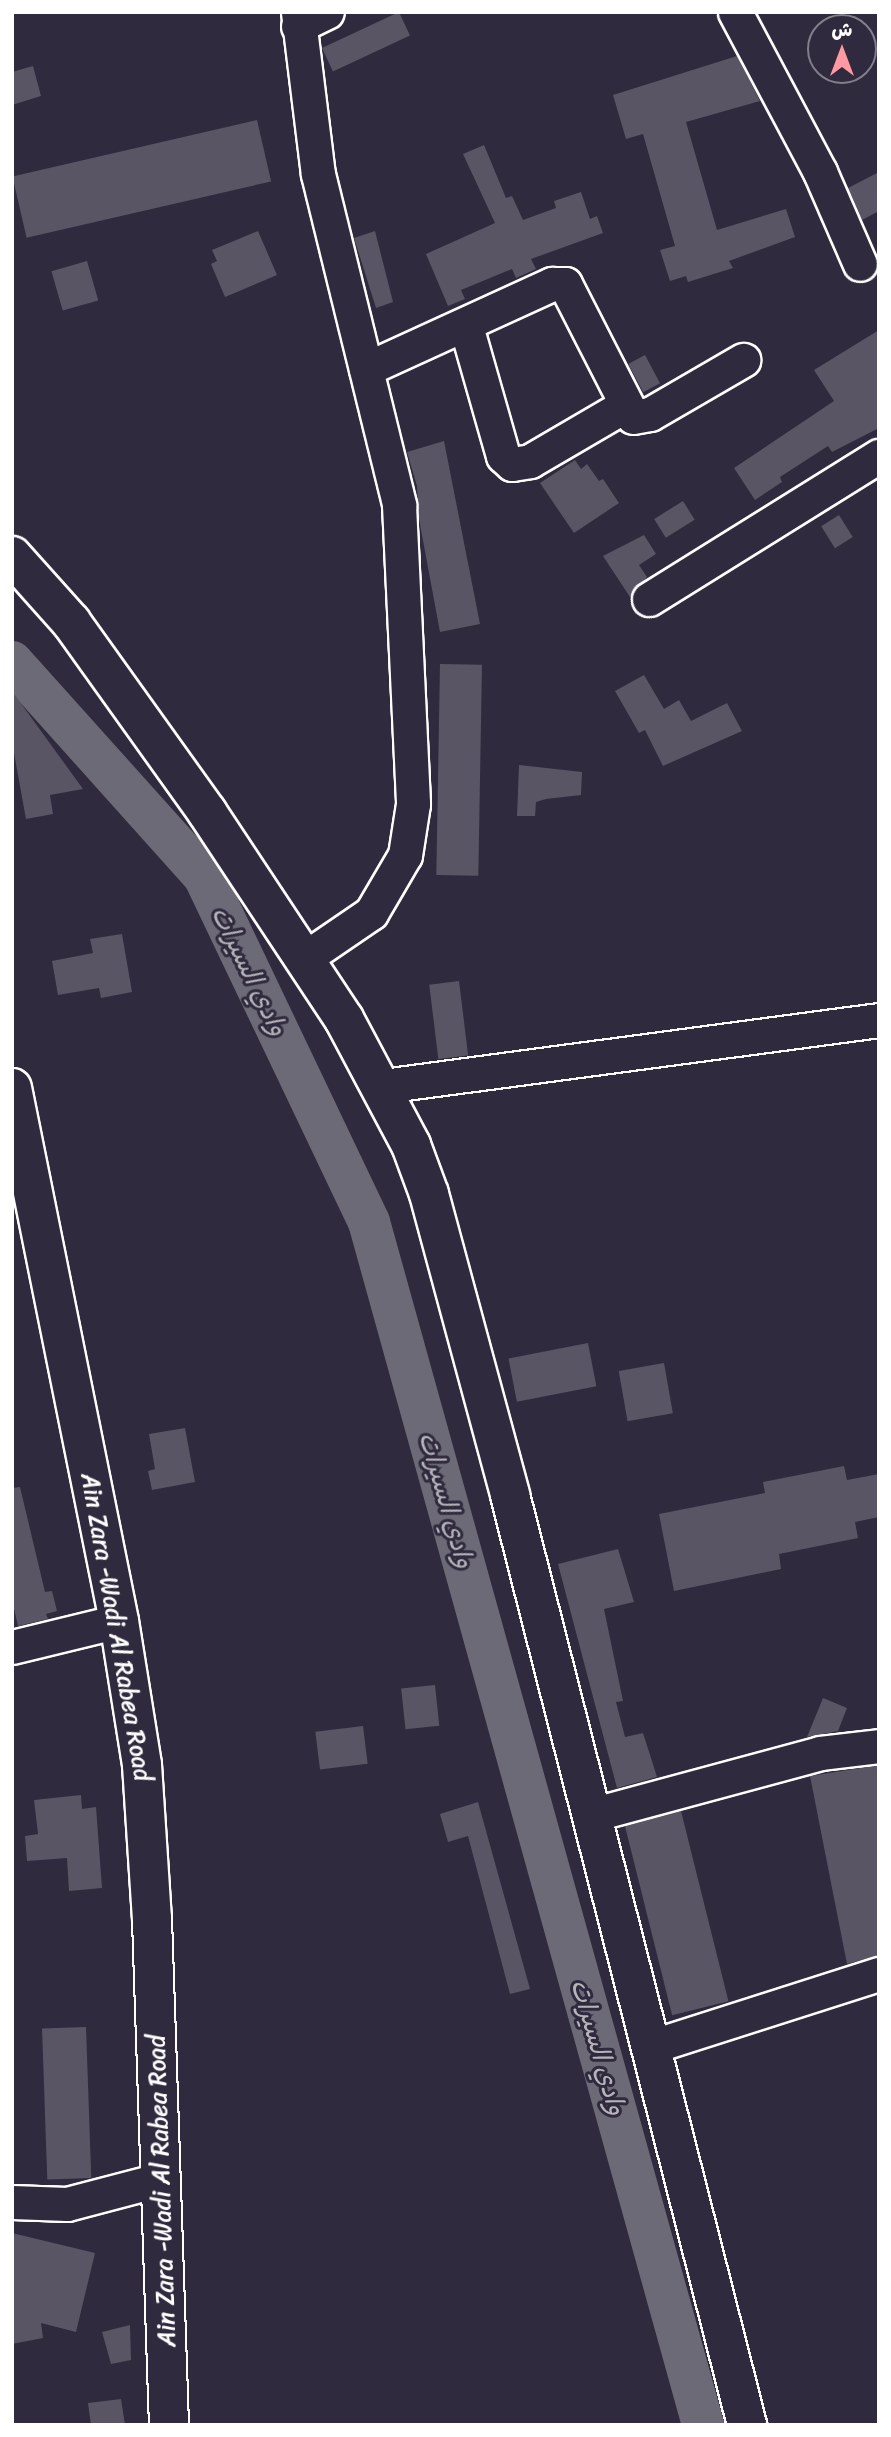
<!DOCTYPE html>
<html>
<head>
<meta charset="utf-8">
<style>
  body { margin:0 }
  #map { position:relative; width:891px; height:2437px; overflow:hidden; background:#2f2a3d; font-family:Sriracha,"Playpen Sans Arabic",sans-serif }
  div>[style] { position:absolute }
  .river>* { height:42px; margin:-21px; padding:0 21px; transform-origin:21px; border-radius:21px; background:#6d6a77 }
  .building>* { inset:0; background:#595564; transform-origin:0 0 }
  .roads { filter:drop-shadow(2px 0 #fff) drop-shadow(-2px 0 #fff) drop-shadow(0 2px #fff) drop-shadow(0 -2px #fff) }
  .minor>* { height:33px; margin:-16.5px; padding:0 16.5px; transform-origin:16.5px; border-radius:16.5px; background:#2f2a3d }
  .major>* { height:38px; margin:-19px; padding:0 19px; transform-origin:19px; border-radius:19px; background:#2f2a3d }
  span { translate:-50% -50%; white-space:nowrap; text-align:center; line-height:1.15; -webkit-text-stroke:6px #2f2a3d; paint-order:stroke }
  .street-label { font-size:24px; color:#fff }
  .water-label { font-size:26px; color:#b6b4bb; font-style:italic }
  .frame { position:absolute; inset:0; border:14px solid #fff; pointer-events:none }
  .north { position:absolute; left:807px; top:14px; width:70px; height:70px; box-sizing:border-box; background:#2f2a3d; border:2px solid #827f8b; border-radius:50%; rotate:0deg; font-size:19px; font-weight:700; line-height:28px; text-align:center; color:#fff }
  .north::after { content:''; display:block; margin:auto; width:24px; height:32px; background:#ff9aa2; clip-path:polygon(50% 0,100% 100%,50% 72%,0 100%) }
</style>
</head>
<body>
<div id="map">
  <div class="river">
    <i style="left:12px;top:662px;width:288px;rotate:48.1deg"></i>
    <i style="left:204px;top:876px;width:383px;rotate:64.5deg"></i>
    <i style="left:369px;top:1222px;width:1249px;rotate:74.48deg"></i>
  </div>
  <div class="building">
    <i style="left:399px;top:12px;width:26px;height:85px;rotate:65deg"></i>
    <i style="clip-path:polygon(737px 56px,760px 101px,686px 122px,717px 230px,786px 209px,795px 237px,729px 261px,733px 268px,688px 282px,686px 276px,670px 281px,660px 250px,675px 246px,643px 134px,626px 139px,613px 95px)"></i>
    <i style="clip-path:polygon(33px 66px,41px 96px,12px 105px,12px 72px)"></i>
    <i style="left:257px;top:120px;width:63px;height:251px;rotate:77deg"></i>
    <i style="clip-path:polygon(484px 145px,506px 198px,512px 196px,523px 220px,556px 208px,554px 201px,581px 192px,590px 219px,597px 216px,603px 233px,531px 259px,536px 269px,516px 278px,512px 269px,461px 290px,465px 299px,448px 306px,426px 254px,495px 223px,463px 154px)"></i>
    <i style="clip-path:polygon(879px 172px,879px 211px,862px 220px,848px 188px)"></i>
    <i style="clip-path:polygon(258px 231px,277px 275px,225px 297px,211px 264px,217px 261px,212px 250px)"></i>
    <i style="clip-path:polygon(375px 231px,393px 302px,376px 308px,354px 238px)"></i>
    <i style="left:87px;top:261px;width:41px;height:37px;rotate:74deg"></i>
    <i style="clip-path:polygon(879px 330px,879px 428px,832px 452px,828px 446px,780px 477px,782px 482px,755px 500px,734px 468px,834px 401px,814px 370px)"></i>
    <i style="left:645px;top:355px;width:32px;height:19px;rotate:62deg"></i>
    <i style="clip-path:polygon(444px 441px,480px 624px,440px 632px,419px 519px,417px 486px,407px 452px)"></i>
    <i style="clip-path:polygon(575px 460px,581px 469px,587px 464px,599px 481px,603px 479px,619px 503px,574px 533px,540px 483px)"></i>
    <i style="left:683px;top:501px;width:22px;height:34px;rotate:58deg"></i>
    <i style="left:839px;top:515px;width:26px;height:21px;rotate:58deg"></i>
    <i style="clip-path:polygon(644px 535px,656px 554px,639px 565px,647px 577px,630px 597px,603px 556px)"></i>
    <i style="left:440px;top:664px;width:42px;height:211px;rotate:1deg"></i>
    <i style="clip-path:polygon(644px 675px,664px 709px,679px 700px,691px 721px,727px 703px,742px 731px,663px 766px,645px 730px,639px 733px,615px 691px)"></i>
    <i style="clip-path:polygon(12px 691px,83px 789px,50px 795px,53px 814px,26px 819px,12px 742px)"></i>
    <i style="clip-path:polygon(519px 765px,582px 772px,581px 795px,546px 799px,536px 802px,535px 816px,517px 816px)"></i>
    <i style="clip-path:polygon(122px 934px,132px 992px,101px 998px,99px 988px,58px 995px,52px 961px,93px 953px,90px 939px)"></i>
    <i style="left:459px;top:981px;width:75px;height:30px;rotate:83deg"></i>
    <i style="left:588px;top:1343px;width:44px;height:81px;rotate:79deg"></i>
    <i style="left:664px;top:1363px;width:51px;height:46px;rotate:80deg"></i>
    <i style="clip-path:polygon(185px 1428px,195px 1482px,152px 1490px,148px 1471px,155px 1469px,149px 1434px)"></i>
    <i style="clip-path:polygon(844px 1466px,847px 1480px,879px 1474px,879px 1517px,855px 1522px,858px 1538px,779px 1554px,781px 1569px,674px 1591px,659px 1514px,765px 1493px,763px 1482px)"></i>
    <i style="clip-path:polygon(20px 1487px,45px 1592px,52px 1591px,57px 1611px,46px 1614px,48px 1619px,18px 1626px,12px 1600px,12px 1488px)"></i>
    <i style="clip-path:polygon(618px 1549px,634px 1602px,604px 1609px,623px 1701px,616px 1702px,625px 1737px,643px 1733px,657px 1777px,617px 1788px,558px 1564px)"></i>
    <i style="left:435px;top:1685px;width:41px;height:34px;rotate:84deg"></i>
    <i style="clip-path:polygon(823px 1698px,847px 1708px,838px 1731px,807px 1737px)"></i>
    <i style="left:363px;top:1726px;width:38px;height:48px;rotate:83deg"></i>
    <i style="clip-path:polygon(879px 1765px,879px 1955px,847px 1964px,810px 1776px)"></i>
    <i style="clip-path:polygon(81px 1795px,82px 1809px,96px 1807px,102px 1888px,69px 1891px,67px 1858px,27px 1861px,25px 1836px,38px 1834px,34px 1800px)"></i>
    <i style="clip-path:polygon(478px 1802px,530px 1989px,510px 1994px,468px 1836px,448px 1842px,440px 1814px)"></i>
    <i style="left:681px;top:1811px;width:196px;height:58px;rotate:76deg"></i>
    <i style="left:86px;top:2027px;width:151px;height:44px;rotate:88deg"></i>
    <i style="clip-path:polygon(12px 2233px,95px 2253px,76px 2332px,41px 2323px,43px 2338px,12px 2344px)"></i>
    <i style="clip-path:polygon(130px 2325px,131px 2360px,111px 2364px,102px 2332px)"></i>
    <i style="clip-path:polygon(121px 2399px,125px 2425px,91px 2425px,88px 2403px)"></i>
  </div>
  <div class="roads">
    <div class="minor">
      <i style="left:298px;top:12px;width:163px;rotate:83deg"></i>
      <i style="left:318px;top:174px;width:341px;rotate:76.2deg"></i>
      <i style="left:399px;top:505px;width:299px;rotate:87.3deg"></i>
      <i style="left:413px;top:804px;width:52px;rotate:98.9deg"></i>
      <i style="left:405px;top:855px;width:67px;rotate:120.4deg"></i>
      <i style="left:371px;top:913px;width:80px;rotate:145.7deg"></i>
      <i style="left:735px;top:12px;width:181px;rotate:62deg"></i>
      <i style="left:820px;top:172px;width:100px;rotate:66.5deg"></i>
      <i style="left:298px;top:26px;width:32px;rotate:-26deg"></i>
      <i style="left:466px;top:326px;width:135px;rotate:74.1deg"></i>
      <i style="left:503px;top:456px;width:12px;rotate:42deg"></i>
      <i style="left:512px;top:464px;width:18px;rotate:-9deg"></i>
      <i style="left:530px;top:461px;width:111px;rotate:-30.3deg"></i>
      <i style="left:366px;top:369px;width:205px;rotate:-24.6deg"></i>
      <i style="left:552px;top:284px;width:13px"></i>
      <i style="left:565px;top:284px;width:149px;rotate:62.9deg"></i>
      <i style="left:633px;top:417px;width:17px;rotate:-10deg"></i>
      <i style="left:650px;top:414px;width:108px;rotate:-30.1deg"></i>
      <i style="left:649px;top:599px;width:271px;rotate:-31.9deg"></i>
      <i style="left:383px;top:1086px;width:500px;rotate:-7.58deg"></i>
      <i style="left:12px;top:1647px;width:110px;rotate:-13.7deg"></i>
      <i style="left:591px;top:1815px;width:237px;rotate:-15.1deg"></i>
      <i style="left:820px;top:1753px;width:59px;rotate:-6.8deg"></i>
      <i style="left:650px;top:2047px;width:240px;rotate:-17.7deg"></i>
      <i style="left:12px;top:2202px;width:55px;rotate:2.1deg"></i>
      <i style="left:67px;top:2204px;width:98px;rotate:-14.7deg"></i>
    </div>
    <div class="major">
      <i style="left:12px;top:556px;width:89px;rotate:48.2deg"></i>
      <i style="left:71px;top:622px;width:234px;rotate:54.4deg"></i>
      <i style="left:207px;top:812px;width:248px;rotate:56.5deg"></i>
      <i style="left:344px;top:1019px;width:143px;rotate:62deg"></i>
      <i style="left:411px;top:1145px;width:52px;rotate:69.8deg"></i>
      <i style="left:429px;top:1194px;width:312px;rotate:74.9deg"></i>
      <i style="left:510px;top:1495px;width:960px;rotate:75.7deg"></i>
      <i style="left:12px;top:1088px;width:544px;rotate:78.65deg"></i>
      <i style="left:119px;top:1621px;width:146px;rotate:80.9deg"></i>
      <i style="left:142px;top:1765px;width:154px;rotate:86.3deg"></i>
      <i style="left:152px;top:1919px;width:506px;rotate:88.08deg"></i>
    </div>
  </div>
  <div class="street-label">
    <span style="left:116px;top:1627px;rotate:80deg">Ain Zara -Wadi Al Rabea Road</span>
    <span style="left:162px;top:2191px;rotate:-92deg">Ain Zara -Wadi Al Rabea Road</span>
  </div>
  <div class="water-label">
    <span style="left:249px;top:971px;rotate:64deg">وادي السيرات</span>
    <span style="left:446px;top:1500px;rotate:74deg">وادي السيرات</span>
    <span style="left:598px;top:2047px;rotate:74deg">وادي السيرات</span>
  </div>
  <div class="frame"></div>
  <div class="north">ش</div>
</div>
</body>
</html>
